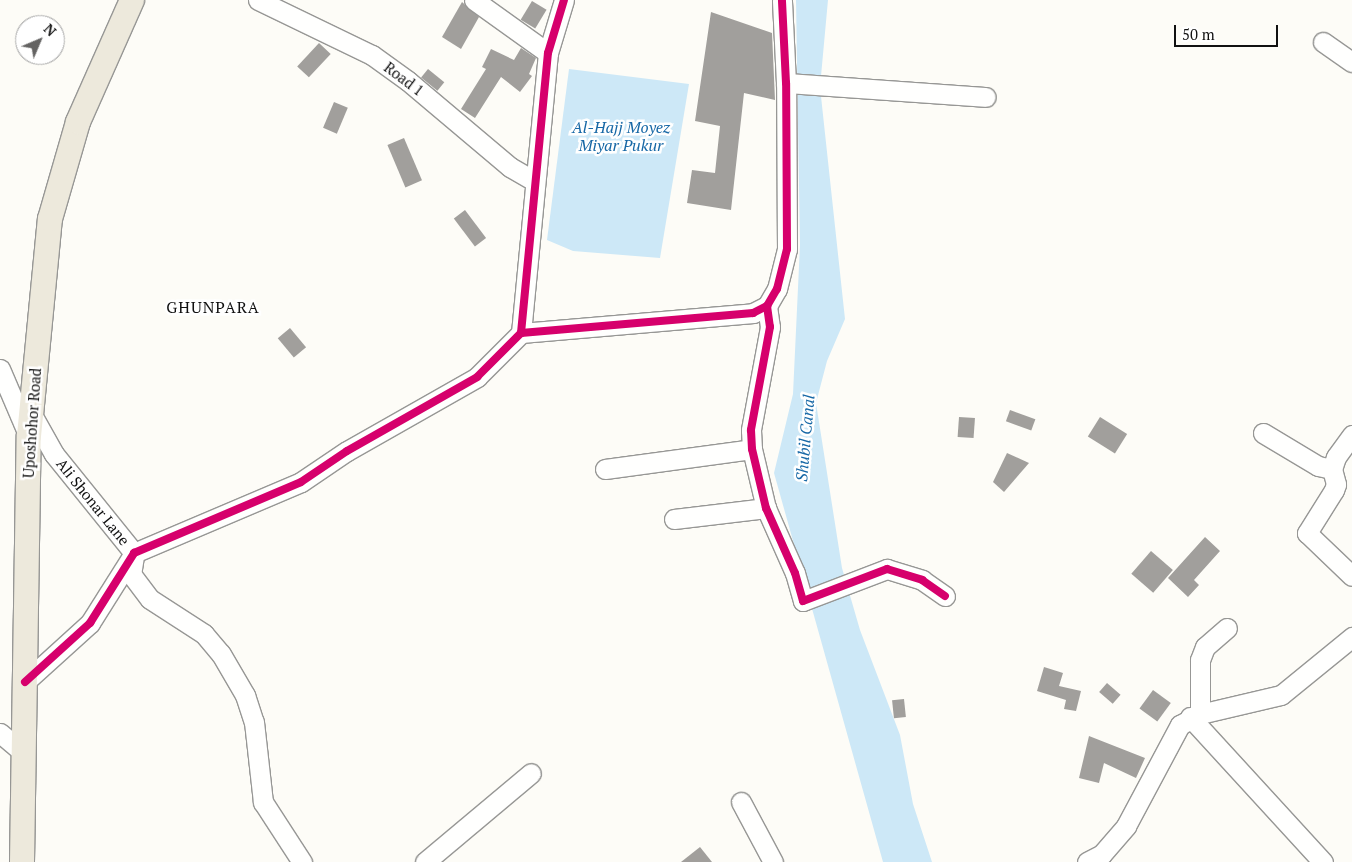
<!DOCTYPE html>
<html>
<head>
<meta charset="utf-8">
<style>
  body { margin:0 }
  #map { position:relative; width:1352px; height:862px; overflow:hidden; background:#fdfcf7; font-family:"PT Serif",serif }
  div>[style] { position:absolute }
  .water>* { inset:0; background:#cde8f7 }
  .building>* { inset:0; background:#a19f9c; transform-origin:0 0 }
  .roads { filter:drop-shadow(1px 0 #979795) drop-shadow(-1px 0 #979795) drop-shadow(0 1px #979795) drop-shadow(0 -1px #979795) }
  .minor>* { height:19px; margin:-9.5px; padding:0 9.5px; transform-origin:9.5px; border-radius:9.5px; background:#fffffe }
  .major>* { height:24px; margin:-12px; padding:0 12px; transform-origin:12px; border-radius:12px; background:#ede9dc }
  .cycleway>* { height:8px; margin:-4px; padding:0 4px; transform-origin:4px; border-radius:4px; background:#d6006c }
  span { translate:-50% -50%; white-space:nowrap; text-align:center; line-height:1.15; -webkit-text-stroke:5px #fff; paint-order:stroke }
  .street-label { font-size:15px; color:#111 }
  .water-label { font-size:16px; color:#1768a6; font-style:italic }
  .neighbourhood-label { font-size:16px; color:#111; letter-spacing:1px }
  .north { position:absolute; left:15px; top:15px; width:50px; height:50px; box-sizing:border-box; background:#fff; border:1px solid #a0a0a0; border-radius:50%; rotate:45deg; font-size:14px; font-weight:700; line-height:20px; text-align:center; color:#111 }
  .north::after { content:''; display:block; margin:auto; width:18px; height:22px; background:#646362; clip-path:polygon(50% 0,100% 100%,50% 72%,0 100%) }
  .scale { position:absolute; left:1174px; top:25px; width:104px; height:22px; box-sizing:border-box; border:2px solid #111; border-top:0; padding-left:6px; font-size:15px; line-height:18px; white-space:nowrap; color:#111; -webkit-text-stroke:4px #fff; paint-order:stroke }
</style>
</head>
<body>
<div id="map">
  <div class="water">
    <i style="clip-path:polygon(796px 0,828px 0,820px 87px,845px 319px,827px 361px,816px 403px,842px 568px,860px 630px,900px 735px,913px 804px,932px 862px,883px 862px,774px 473px,793px 394px,800px 245px)"></i>
    <i style="clip-path:polygon(569px 69px,689px 84px,660px 258px,573px 251px,547px 240px)"></i>
  </div>
  <div class="building">
    <i style="left:532px;top:1px;width:17px;height:22px;rotate:31deg"></i>
    <i style="clip-path:polygon(462px 2px,479px 17px,461px 49px,442px 37px)"></i>
    <i style="clip-path:polygon(711px 12px,772px 33px,775px 100px,744px 93px,731px 210px,687px 203px,692px 170px,715px 173px,720px 126px,695px 121px)"></i>
    <i style="left:319px;top:43px;width:16px;height:32px;rotate:43deg"></i>
    <i style="clip-path:polygon(521px 48px,536px 58px,529px 74px,532px 76px,520px 92px,501px 77px,475px 118px,461px 109px,486px 69px,482px 67px,491px 49px,514px 60px)"></i>
    <i style="left:428px;top:69px;width:21px;height:11px;rotate:39deg"></i>
    <i style="left:334px;top:102px;width:15px;height:28px;rotate:23deg"></i>
    <i style="left:404px;top:138px;width:46px;height:18px;rotate:67deg"></i>
    <i style="left:465px;top:210px;width:35px;height:14px;rotate:53deg"></i>
    <i style="left:290px;top:328px;width:25px;height:16px;rotate:50deg"></i>
    <i style="left:1010px;top:410px;width:27px;height:12px;rotate:20deg"></i>
    <i style="left:959px;top:417px;width:16px;height:20px;rotate:4deg"></i>
    <i style="left:1100px;top:417px;width:32px;height:23px;rotate:32deg"></i>
    <i style="clip-path:polygon(1007px 453px,1029px 463px,1004px 492px,993px 482px)"></i>
    <i style="clip-path:polygon(1205px 537px,1220px 551px,1194px 580px,1199px 585px,1188px 597px,1168px 578px)"></i>
    <i style="left:1151px;top:551px;width:29px;height:30px;rotate:41deg"></i>
    <i style="clip-path:polygon(1044px 667px,1063px 673px,1059px 686px,1081px 691px,1076px 711px,1064px 709px,1066px 700px,1037px 691px)"></i>
    <i style="left:1107px;top:683px;width:18px;height:12px;rotate:41deg"></i>
    <i style="left:1153px;top:690px;width:22px;height:23px;rotate:36deg"></i>
    <i style="left:904px;top:699px;width:18px;height:12px;rotate:84deg"></i>
    <i style="clip-path:polygon(1089px 736px,1145px 758px,1136px 778px,1104px 763px,1099px 783px,1079px 778px)"></i>
    <i style="clip-path:polygon(700px 847px,712px 862px,681px 862px)"></i>
  </div>
  <div class="roads">
    <div class="minor">
      <i style="left:258px;top:0;width:127px;rotate:25.8deg"></i>
      <i style="left:372px;top:55px;width:44px;rotate:35.8deg"></i>
      <i style="left:408px;top:81px;width:133px;rotate:40.1deg"></i>
      <i style="left:510px;top:167px;width:28px;rotate:30deg"></i>
      <i style="left:474px;top:0;width:91px;rotate:35.6deg"></i>
      <i style="left:1323px;top:42px;width:35px;rotate:35deg"></i>
      <i style="left:786px;top:83px;width:200px;rotate:4deg"></i>
      <i style="left:767px;top:306px;width:21px;rotate:82deg"></i>
      <i style="left:770px;top:327px;width:105px;rotate:100.5deg"></i>
      <i style="left:751px;top:430px;width:19px;rotate:87deg"></i>
      <i style="left:752px;top:449px;width:61px;rotate:76.7deg"></i>
      <i style="left:766px;top:508px;width:71px;rotate:66deg"></i>
      <i style="left:795px;top:573px;width:29px;rotate:74deg"></i>
      <i style="left:803px;top:601px;width:90px;rotate:-20.9deg"></i>
      <i style="left:887px;top:569px;width:37px;rotate:17deg"></i>
      <i style="left:922px;top:580px;width:28px;rotate:35deg"></i>
      <i style="left:521px;top:333px;width:233px;rotate:-4.9deg"></i>
      <i style="left:753px;top:313px;width:16px;rotate:-27deg"></i>
      <i style="left:767px;top:306px;width:20px;rotate:-60deg"></i>
      <i style="left:777px;top:289px;width:41px;rotate:-76deg"></i>
      <i style="left:787px;top:249px;width:166px;rotate:-90.3deg"></i>
      <i style="left:786px;top:83px;width:83px;rotate:-92.8deg"></i>
      <i style="left:0;top:369px;width:69px;rotate:66.8deg"></i>
      <i style="left:31px;top:413px;width:47px;rotate:60.7deg"></i>
      <i style="left:54px;top:454px;width:127px;rotate:51.1deg"></i>
      <i style="left:1263px;top:433px;width:64px;rotate:31deg"></i>
      <i style="left:1318px;top:466px;width:14px;rotate:12deg"></i>
      <i style="left:1352px;top:435px;width:27px;rotate:126deg"></i>
      <i style="left:1336px;top:457px;width:13px;rotate:108deg"></i>
      <i style="left:1332px;top:469px;width:16px;rotate:75deg"></i>
      <i style="left:1336px;top:484px;width:6px;rotate:108deg"></i>
      <i style="left:1334px;top:490px;width:51px;rotate:122.1deg"></i>
      <i style="left:1307px;top:533px;width:62px;rotate:43.7deg"></i>
      <i style="left:605px;top:469px;width:148px;rotate:-7.7deg"></i>
      <i style="left:674px;top:519px;width:93px;rotate:-6.8deg"></i>
      <i style="left:134px;top:556px;width:18px;rotate:99deg"></i>
      <i style="left:131px;top:574px;width:31px;rotate:53deg"></i>
      <i style="left:150px;top:599px;width:64px;rotate:32.9deg"></i>
      <i style="left:204px;top:634px;width:26px;rotate:50deg"></i>
      <i style="left:221px;top:654px;width:48px;rotate:59.7deg"></i>
      <i style="left:245px;top:695px;width:28px;rotate:72deg"></i>
      <i style="left:254px;top:722px;width:81px;rotate:83.6deg"></i>
      <i style="left:263px;top:802px;width:72px;rotate:57deg"></i>
      <i style="left:25px;top:682px;width:88px;rotate:-42.2deg"></i>
      <i style="left:90px;top:623px;width:83px;rotate:-57.8deg"></i>
      <i style="left:134px;top:553px;width:181px;rotate:-23deg"></i>
      <i style="left:301px;top:482px;width:55px;rotate:-34deg"></i>
      <i style="left:347px;top:451px;width:150px;rotate:-29.6deg"></i>
      <i style="left:477px;top:377px;width:62px;rotate:-45deg"></i>
      <i style="left:521px;top:333px;width:281px;rotate:-84.5deg"></i>
      <i style="left:548px;top:53px;width:55px;rotate:-73.2deg"></i>
      <i style="left:1200px;top:714px;width:54px;rotate:-90deg"></i>
      <i style="left:1200px;top:660px;width:14px;rotate:-69deg"></i>
      <i style="left:1205px;top:647px;width:29px;rotate:-41deg"></i>
      <i style="left:1190px;top:717px;width:197px;rotate:47.5deg"></i>
      <i style="left:0;top:733px;width:31px;rotate:40deg"></i>
      <i style="left:741px;top:802px;width:68px;rotate:61.9deg"></i>
      <i style="left:425px;top:862px;width:138px;rotate:-40deg"></i>
      <i style="left:1087px;top:862px;width:17px;rotate:-28deg"></i>
      <i style="left:1102px;top:854px;width:37px;rotate:-49deg"></i>
      <i style="left:1126px;top:826px;width:115px;rotate:-61.9deg"></i>
      <i style="left:1180px;top:725px;width:23px;rotate:-29deg"></i>
      <i style="left:1200px;top:714px;width:83px;rotate:-13.2deg"></i>
      <i style="left:1281px;top:695px;width:92px;rotate:-39.2deg"></i>
    </div>
    <div class="major">
      <i style="left:22px;top:862px;width:426px;rotate:-89.1deg"></i>
      <i style="left:29px;top:436px;width:218px;rotate:-84.5deg"></i>
      <i style="left:50px;top:219px;width:101px;rotate:-73.9deg"></i>
      <i style="left:78px;top:122px;width:133px;rotate:-66.1deg"></i>
    </div>
  </div>
  <div class="cycleway">
    <i style="left:767px;top:306px;width:21px;rotate:82deg"></i>
    <i style="left:770px;top:327px;width:105px;rotate:100.5deg"></i>
    <i style="left:751px;top:430px;width:19px;rotate:87deg"></i>
    <i style="left:752px;top:449px;width:61px;rotate:76.7deg"></i>
    <i style="left:766px;top:508px;width:71px;rotate:66deg"></i>
    <i style="left:795px;top:573px;width:29px;rotate:74deg"></i>
    <i style="left:803px;top:601px;width:90px;rotate:-20.9deg"></i>
    <i style="left:887px;top:569px;width:37px;rotate:17deg"></i>
    <i style="left:922px;top:580px;width:28px;rotate:35deg"></i>
    <i style="left:521px;top:333px;width:233px;rotate:-4.9deg"></i>
    <i style="left:753px;top:313px;width:16px;rotate:-27deg"></i>
    <i style="left:767px;top:306px;width:20px;rotate:-60deg"></i>
    <i style="left:777px;top:289px;width:41px;rotate:-76deg"></i>
    <i style="left:787px;top:249px;width:166px;rotate:-90.3deg"></i>
    <i style="left:786px;top:83px;width:83px;rotate:-92.8deg"></i>
    <i style="left:25px;top:682px;width:88px;rotate:-42.2deg"></i>
    <i style="left:90px;top:623px;width:83px;rotate:-57.8deg"></i>
    <i style="left:134px;top:553px;width:181px;rotate:-23deg"></i>
    <i style="left:301px;top:482px;width:55px;rotate:-34deg"></i>
    <i style="left:347px;top:451px;width:150px;rotate:-29.6deg"></i>
    <i style="left:477px;top:377px;width:62px;rotate:-45deg"></i>
    <i style="left:521px;top:333px;width:281px;rotate:-84.5deg"></i>
    <i style="left:548px;top:53px;width:55px;rotate:-73.2deg"></i>
  </div>
  <div class="street-label">
    <span style="left:404px;top:79px;rotate:37deg">Road 1</span>
    <span style="left:32px;top:423px;rotate:-86deg">Uposhohor Road</span>
    <span style="left:93px;top:502px;rotate:51deg">Ali Shonar Lane</span>
  </div>
  <div class="water-label">
    <span style="left:621px;top:136px">Al-Hajj Moyez<br>Miyar Pukur</span>
    <span style="left:805px;top:438px;rotate:-85deg">Shubil Canal</span>
  </div>
  <div class="neighbourhood-label">
    <span style="left:213px;top:307px">GHUNPARA</span>
  </div>
  <div class="north">N</div>
  <div class="scale">50 m</div>
</div>
</body>
</html>
